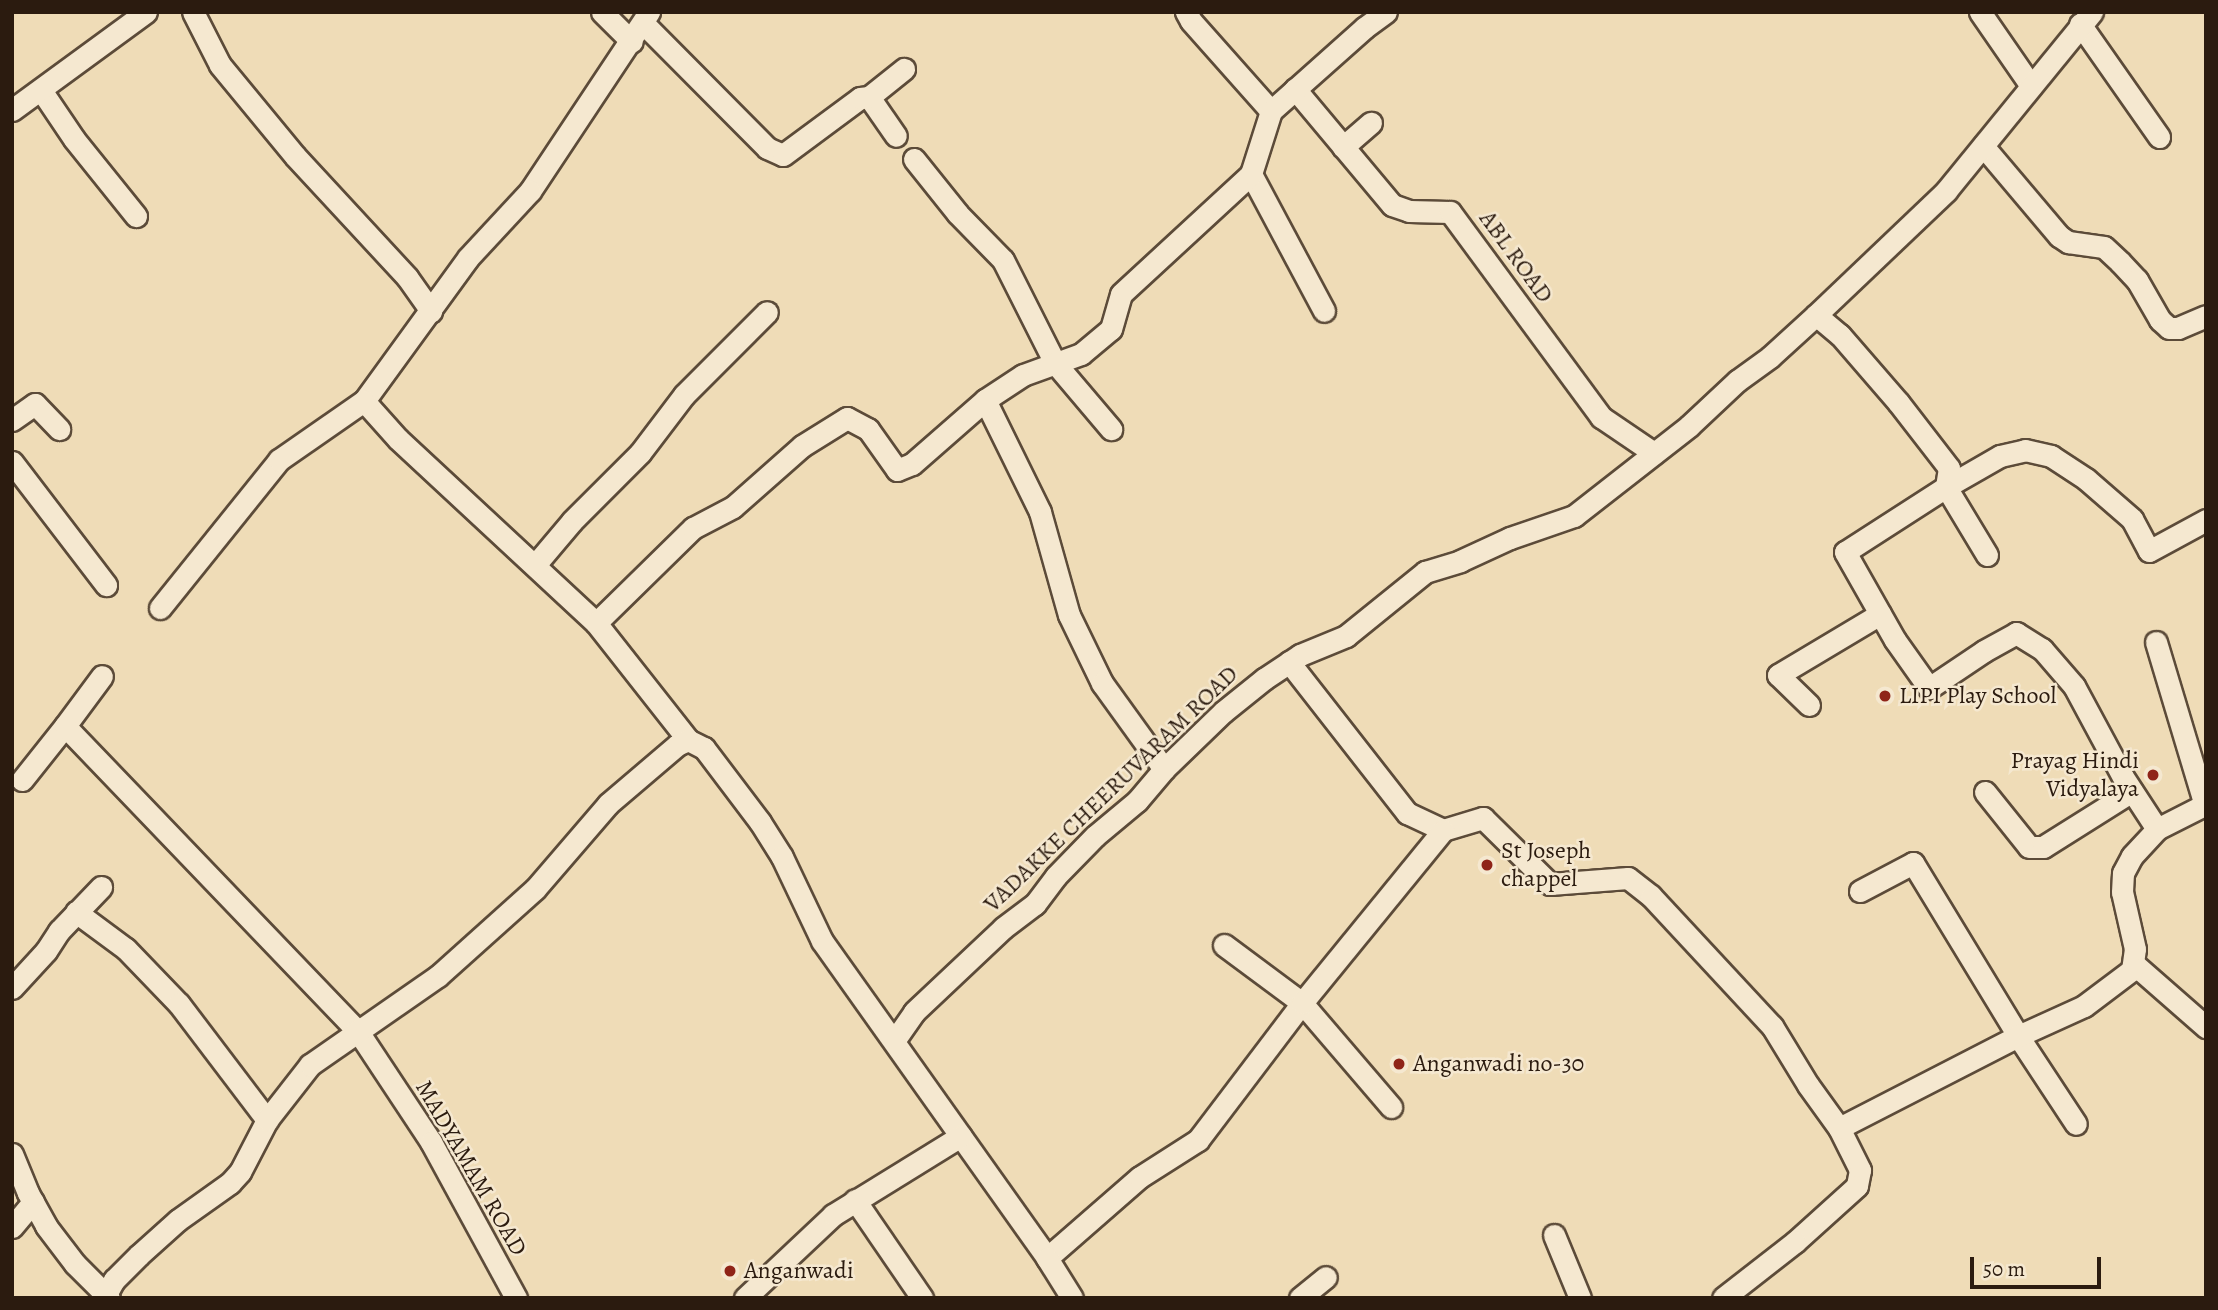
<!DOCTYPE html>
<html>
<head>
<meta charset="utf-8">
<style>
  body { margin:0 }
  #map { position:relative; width:2218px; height:1310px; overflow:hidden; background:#efdcb7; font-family:Alegreya,serif }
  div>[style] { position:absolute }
  .roads { filter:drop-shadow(2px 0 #5c4b39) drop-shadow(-2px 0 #5c4b39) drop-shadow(0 2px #5c4b39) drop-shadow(0 -2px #5c4b39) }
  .minor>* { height:21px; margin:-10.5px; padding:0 10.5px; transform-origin:10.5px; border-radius:10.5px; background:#f5e8d0 }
  .dots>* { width:19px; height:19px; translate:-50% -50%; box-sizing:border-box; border:4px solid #f5e8d0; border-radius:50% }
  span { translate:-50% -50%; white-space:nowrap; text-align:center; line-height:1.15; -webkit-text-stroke:5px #f5e8d0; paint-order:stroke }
  .street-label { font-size:24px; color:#2b1b0f }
  .poi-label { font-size:24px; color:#2b1b0f }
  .left { translate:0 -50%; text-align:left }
  .right { translate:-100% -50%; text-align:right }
  .frame { position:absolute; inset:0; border:14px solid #2b1b0f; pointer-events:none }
  .scale { position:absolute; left:1970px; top:1257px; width:131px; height:32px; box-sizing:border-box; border:4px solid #2b1b0f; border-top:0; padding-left:9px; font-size:21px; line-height:24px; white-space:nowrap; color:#2b1b0f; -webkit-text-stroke:5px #f5e8d0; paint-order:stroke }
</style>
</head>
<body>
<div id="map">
  <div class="roads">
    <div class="minor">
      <i style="left:193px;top:12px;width:59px;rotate:63deg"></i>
      <i style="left:220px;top:65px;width:118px;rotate:50.5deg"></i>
      <i style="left:295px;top:156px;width:165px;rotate:47.2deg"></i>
      <i style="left:407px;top:277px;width:42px;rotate:54.8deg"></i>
      <i style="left:602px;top:12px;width:42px;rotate:45deg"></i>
      <i style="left:649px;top:12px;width:215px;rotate:123.6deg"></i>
      <i style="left:530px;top:191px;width:91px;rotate:132.8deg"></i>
      <i style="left:468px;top:258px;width:177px;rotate:126deg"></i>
      <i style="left:364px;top:401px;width:51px;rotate:48.2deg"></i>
      <i style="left:398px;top:439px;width:270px;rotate:42.9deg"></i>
      <i style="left:596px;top:623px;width:149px;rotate:51.8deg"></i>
      <i style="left:1186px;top:12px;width:10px;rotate:61deg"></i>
      <i style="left:1191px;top:21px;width:120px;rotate:48.4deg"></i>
      <i style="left:1980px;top:12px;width:90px;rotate:55.4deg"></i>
      <i style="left:643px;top:23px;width:176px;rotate:45.2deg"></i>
      <i style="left:767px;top:148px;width:17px;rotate:24deg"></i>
      <i style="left:783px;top:155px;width:96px;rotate:-36.5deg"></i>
      <i style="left:860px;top:98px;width:9px;rotate:-6deg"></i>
      <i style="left:869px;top:97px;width:47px;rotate:55.3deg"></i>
      <i style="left:2080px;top:24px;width:138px;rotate:55deg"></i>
      <i style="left:1295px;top:89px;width:151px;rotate:50.1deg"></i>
      <i style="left:1392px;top:205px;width:18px;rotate:19deg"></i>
      <i style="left:1409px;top:211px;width:41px;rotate:1.4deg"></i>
      <i style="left:1450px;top:212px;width:255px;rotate:53.6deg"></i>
      <i style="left:1601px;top:417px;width:64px;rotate:34.2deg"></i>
      <i style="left:41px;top:90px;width:59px;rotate:56deg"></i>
      <i style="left:74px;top:139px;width:99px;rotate:51.2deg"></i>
      <i style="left:869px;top:97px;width:45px;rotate:-38.7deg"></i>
      <i style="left:12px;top:110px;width:166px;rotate:-36.2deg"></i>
      <i style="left:1983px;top:146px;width:118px;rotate:49.8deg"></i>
      <i style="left:2059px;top:236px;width:11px;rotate:34deg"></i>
      <i style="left:2068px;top:242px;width:36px;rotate:8deg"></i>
      <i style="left:2104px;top:247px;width:22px;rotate:43deg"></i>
      <i style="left:2120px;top:262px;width:25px;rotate:47deg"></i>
      <i style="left:2137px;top:280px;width:46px;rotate:60.1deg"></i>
      <i style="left:2160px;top:320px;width:12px;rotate:42deg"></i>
      <i style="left:2169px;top:328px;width:9px"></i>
      <i style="left:2178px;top:328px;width:30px;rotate:-23deg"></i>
      <i style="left:1343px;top:147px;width:37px;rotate:-41deg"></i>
      <i style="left:914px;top:159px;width:70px;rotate:51.3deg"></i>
      <i style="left:958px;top:214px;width:64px;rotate:45.6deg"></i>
      <i style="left:1003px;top:260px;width:115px;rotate:63.2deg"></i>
      <i style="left:1055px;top:363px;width:87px;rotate:49.7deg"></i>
      <i style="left:1251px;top:174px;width:155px;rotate:61.9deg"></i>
      <i style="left:1816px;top:315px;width:180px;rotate:-43.6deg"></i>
      <i style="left:1946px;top:191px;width:231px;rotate:-50.8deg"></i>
      <i style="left:985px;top:400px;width:125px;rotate:63.8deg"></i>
      <i style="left:1040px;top:512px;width:107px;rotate:74.3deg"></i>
      <i style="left:1069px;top:615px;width:76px;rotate:64.1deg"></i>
      <i style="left:1102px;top:683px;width:106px;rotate:54.2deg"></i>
      <i style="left:12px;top:420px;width:28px;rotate:-35deg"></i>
      <i style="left:35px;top:404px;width:35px;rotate:46deg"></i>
      <i style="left:12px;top:462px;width:155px;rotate:52.6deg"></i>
      <i style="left:1987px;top:555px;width:79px;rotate:-121.1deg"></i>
      <i style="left:1946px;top:487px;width:62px;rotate:-29.9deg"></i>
      <i style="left:2000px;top:456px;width:26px;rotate:-13deg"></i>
      <i style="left:2025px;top:450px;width:27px;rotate:13deg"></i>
      <i style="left:2051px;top:456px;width:42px;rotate:33.3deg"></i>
      <i style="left:2086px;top:479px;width:61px;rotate:41deg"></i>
      <i style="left:2132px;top:519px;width:36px;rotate:62deg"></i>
      <i style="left:2149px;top:551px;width:65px;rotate:-28.5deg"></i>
      <i style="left:535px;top:565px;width:57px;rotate:-49.9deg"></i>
      <i style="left:572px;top:521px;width:96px;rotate:-45deg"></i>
      <i style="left:640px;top:453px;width:73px;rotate:-52.8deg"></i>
      <i style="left:684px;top:395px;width:117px;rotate:-45deg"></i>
      <i style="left:160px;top:608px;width:190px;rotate:-51.2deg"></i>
      <i style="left:279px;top:460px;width:103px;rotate:-34.8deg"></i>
      <i style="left:596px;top:623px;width:136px;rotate:-44.4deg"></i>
      <i style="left:693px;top:528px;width:45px;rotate:-27.7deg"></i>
      <i style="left:733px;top:507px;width:92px;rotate:-41.5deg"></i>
      <i style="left:802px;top:446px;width:53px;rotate:-31.9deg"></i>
      <i style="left:847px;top:418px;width:24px;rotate:28deg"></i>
      <i style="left:868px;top:429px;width:50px;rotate:54.7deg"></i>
      <i style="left:897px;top:470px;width:16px;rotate:-22deg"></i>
      <i style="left:912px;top:464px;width:97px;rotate:-41.2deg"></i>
      <i style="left:985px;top:400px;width:45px;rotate:-33.3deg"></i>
      <i style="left:1023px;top:375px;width:62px;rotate:-19.9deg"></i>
      <i style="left:1081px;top:354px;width:39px;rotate:-40deg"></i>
      <i style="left:1111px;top:329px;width:36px;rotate:-74deg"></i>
      <i style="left:1121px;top:294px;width:177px;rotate:-42.7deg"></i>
      <i style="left:1251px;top:174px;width:66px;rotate:-72.4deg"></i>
      <i style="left:1271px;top:111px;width:125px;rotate:-41.7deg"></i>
      <i style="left:1364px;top:28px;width:27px;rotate:-36deg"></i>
      <i style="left:2156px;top:642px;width:170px;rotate:73.3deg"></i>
      <i style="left:1289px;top:662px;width:192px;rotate:52deg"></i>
      <i style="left:1407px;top:813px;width:40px;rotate:25deg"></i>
      <i style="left:1443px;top:830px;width:42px;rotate:-16.7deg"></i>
      <i style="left:1483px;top:818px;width:94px;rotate:44.6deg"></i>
      <i style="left:1550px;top:884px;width:78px;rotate:-4.4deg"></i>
      <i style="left:1628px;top:878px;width:29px;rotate:38deg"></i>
      <i style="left:1651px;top:896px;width:178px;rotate:47.1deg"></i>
      <i style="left:1772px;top:1026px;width:69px;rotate:58.6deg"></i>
      <i style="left:1808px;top:1085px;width:53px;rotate:54.2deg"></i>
      <i style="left:1839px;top:1128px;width:47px;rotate:63.4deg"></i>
      <i style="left:1860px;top:1170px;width:16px;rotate:101deg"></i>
      <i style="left:1857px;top:1186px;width:84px;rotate:137.9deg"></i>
      <i style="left:1795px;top:1242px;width:91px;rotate:142.1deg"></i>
      <i style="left:1809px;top:705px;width:43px;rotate:-135.9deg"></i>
      <i style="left:1778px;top:675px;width:119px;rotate:-30.9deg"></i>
      <i style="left:65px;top:726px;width:62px;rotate:-53.5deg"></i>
      <i style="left:22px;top:780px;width:69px;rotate:-51.5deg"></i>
      <i style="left:65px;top:726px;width:422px;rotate:46.2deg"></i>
      <i style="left:357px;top:1030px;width:134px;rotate:56.5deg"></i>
      <i style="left:431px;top:1142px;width:178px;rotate:61.4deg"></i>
      <i style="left:1985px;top:792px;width:70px;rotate:51.3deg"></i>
      <i style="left:2029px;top:847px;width:14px"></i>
      <i style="left:2043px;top:847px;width:105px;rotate:-32.2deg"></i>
      <i style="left:1860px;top:891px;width:60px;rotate:-27.8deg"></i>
      <i style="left:1913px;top:863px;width:202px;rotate:58.7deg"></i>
      <i style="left:2018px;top:1036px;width:105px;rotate:56.6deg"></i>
      <i style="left:76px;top:912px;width:62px;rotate:36.5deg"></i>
      <i style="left:126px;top:949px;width:76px;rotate:46.1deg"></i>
      <i style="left:179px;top:1004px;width:146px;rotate:52.8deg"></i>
      <i style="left:1224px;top:945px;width:97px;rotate:36.6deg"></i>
      <i style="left:1302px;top:1003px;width:137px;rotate:49.4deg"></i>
      <i style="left:2134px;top:964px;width:96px;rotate:41.2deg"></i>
      <i style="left:12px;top:988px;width:50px;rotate:-47.4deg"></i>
      <i style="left:46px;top:951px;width:24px;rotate:-57deg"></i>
      <i style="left:59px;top:931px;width:61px;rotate:-46.3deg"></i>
      <i style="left:894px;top:1041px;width:35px;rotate:-55deg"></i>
      <i style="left:914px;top:1012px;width:122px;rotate:-43.3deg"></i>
      <i style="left:1003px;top:928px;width:40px;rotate:-37deg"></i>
      <i style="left:1035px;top:904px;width:35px;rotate:-53deg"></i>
      <i style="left:1056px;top:876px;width:56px;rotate:-45.7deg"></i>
      <i style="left:1095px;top:836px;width:55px;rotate:-39.8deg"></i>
      <i style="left:1137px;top:801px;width:42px;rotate:-49.8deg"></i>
      <i style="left:1164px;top:769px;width:82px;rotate:-44deg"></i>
      <i style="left:1223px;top:712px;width:53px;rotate:-38.8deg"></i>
      <i style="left:1264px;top:679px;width:43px;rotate:-33.7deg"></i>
      <i style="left:1300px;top:655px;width:50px;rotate:-22.4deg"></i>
      <i style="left:1346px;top:636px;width:102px;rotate:-39deg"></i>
      <i style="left:1425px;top:572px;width:37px;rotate:-17deg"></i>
      <i style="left:1460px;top:561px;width:55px;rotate:-24.7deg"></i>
      <i style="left:1510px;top:538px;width:68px;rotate:-19deg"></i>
      <i style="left:1574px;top:516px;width:146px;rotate:-38deg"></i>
      <i style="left:1689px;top:426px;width:66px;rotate:-43.2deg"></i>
      <i style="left:1737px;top:381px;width:41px;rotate:-36deg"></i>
      <i style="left:1770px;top:357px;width:62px;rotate:-42.4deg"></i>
      <i style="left:1816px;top:315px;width:31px;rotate:40deg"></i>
      <i style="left:1840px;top:335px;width:89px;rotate:49.1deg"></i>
      <i style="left:1898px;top:402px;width:83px;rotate:52.3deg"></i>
      <i style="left:1949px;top:468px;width:19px;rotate:99deg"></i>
      <i style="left:1946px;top:487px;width:120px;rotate:147.2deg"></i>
      <i style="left:1845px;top:552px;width:101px;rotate:60.4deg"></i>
      <i style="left:1895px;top:640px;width:59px;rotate:54.7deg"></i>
      <i style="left:1929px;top:688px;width:66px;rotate:-33.9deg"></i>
      <i style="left:1984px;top:651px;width:37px;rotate:-29deg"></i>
      <i style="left:2016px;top:633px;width:31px;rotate:32deg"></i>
      <i style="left:2042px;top:649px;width:49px;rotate:49.1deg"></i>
      <i style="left:2074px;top:686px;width:103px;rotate:61.7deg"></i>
      <i style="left:2123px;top:777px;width:62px;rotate:56.8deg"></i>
      <i style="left:2157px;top:829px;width:55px;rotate:-27deg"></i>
      <i style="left:1839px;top:1128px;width:201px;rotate:-27.2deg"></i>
      <i style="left:2018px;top:1036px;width:72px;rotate:-24.4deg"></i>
      <i style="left:2084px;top:1006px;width:60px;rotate:-36.9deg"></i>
      <i style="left:2132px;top:970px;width:21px;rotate:-82deg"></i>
      <i style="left:2135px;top:949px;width:58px;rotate:-102.8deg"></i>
      <i style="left:2122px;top:892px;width:19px;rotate:-87deg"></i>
      <i style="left:2123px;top:873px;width:19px;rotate:-62deg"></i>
      <i style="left:2132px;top:856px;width:37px;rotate:-47deg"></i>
      <i style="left:12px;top:1154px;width:42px;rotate:67.7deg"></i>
      <i style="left:28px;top:1193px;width:38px;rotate:61deg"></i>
      <i style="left:46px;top:1226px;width:48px;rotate:52.7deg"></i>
      <i style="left:75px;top:1264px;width:48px;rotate:45deg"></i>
      <i style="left:855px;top:1200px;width:119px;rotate:55.6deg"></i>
      <i style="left:12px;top:1227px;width:33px;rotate:-50deg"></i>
      <i style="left:1554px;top:1235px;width:68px;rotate:67.6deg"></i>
      <i style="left:1047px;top:1258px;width:123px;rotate:-41.1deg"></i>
      <i style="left:1140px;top:1177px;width:69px;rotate:-32.5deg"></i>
      <i style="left:1198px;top:1140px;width:172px;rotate:-52.8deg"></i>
      <i style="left:1302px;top:1003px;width:223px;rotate:-50.8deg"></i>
      <i style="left:104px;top:1298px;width:21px;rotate:-61deg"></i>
      <i style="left:114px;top:1280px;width:35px;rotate:-45deg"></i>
      <i style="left:139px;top:1255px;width:52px;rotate:-41.9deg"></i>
      <i style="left:178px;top:1220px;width:64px;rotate:-35.4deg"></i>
      <i style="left:230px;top:1183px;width:15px;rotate:-48deg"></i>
      <i style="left:240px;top:1172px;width:59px;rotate:-62.6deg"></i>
      <i style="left:267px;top:1120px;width:70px;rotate:-52deg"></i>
      <i style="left:310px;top:1065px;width:156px;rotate:-34.8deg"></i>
      <i style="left:438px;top:976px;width:130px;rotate:-41.9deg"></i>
      <i style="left:535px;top:889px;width:112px;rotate:-49.3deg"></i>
      <i style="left:608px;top:804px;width:91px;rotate:-40.5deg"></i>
      <i style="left:677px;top:745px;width:12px;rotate:-24deg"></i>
      <i style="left:688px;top:740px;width:18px;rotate:27deg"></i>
      <i style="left:704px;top:748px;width:93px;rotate:52.9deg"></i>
      <i style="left:760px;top:822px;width:41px;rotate:57.8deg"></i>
      <i style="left:782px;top:857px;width:93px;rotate:64.5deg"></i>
      <i style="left:822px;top:941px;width:389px;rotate:54.6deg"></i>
      <i style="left:1047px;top:1258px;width:47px;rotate:58deg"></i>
      <i style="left:745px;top:1298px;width:121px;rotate:-43.3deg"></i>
      <i style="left:833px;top:1215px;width:150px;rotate:-31.7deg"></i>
      <i style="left:1300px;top:1298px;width:33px;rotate:-39deg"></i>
    </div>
  </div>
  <div class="dots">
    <i style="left:1885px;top:696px;background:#8f2418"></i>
    <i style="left:2153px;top:775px;background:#8f2418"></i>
    <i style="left:1487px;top:865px;background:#8f2418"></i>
    <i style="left:1399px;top:1064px;background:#8f2418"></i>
    <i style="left:730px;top:1271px;background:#8f2418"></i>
  </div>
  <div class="street-label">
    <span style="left:1516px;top:257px;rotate:54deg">ABL ROAD</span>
    <span style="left:1111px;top:789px;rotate:-44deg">VADAKKE CHEERUVARAM ROAD</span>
    <span style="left:471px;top:1168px;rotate:60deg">MADYAMAM ROAD</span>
  </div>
  <div class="poi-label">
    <span class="left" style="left:1899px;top:696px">LIPI Play School</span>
    <span class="right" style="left:2139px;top:775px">Prayag Hindi<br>Vidyalaya</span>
    <span class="left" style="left:1501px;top:865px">St Joseph<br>chappel</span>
    <span class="left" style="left:1413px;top:1064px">Anganwadi no-30</span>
    <span class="left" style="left:744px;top:1271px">Anganwadi</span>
  </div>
  <div class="frame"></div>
  <div class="scale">50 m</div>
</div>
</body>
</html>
